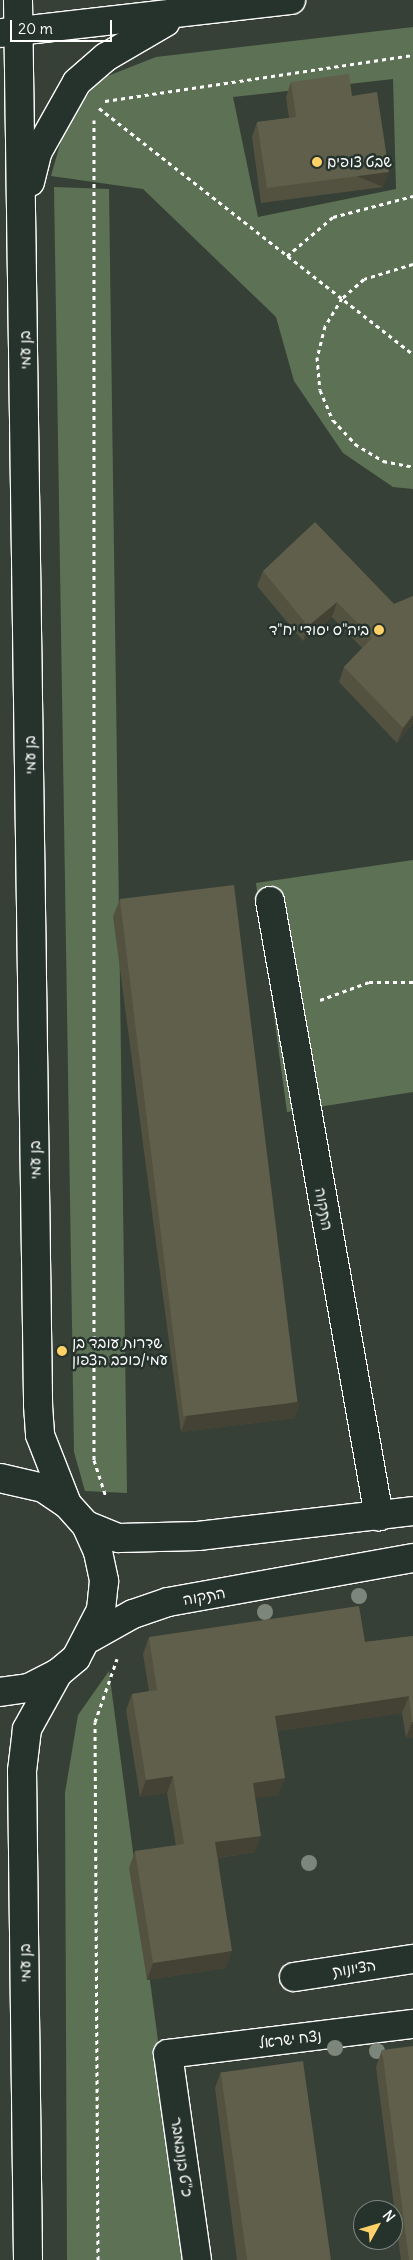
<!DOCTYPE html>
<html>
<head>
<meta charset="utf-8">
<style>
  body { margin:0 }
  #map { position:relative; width:413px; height:2260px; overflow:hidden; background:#374036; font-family:Delius,"Playpen Sans Hebrew",sans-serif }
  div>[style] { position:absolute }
  .green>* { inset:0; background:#5d7155 }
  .path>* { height:3px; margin-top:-1.5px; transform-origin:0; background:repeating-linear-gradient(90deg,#fff 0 4px,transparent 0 8px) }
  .roads { filter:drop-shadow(1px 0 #fff) drop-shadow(-1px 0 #fff) drop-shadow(0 1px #fff) drop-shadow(0 -1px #fff) }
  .minor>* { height:28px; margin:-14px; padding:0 14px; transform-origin:14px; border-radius:14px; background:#26332d }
  .major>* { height:28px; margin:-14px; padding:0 14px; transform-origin:14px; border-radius:14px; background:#26332d }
  .trees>* { width:16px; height:16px; margin:-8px; border-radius:50%; background:#7d867a }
  .wall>* { inset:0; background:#535240 }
  .shaded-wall>* { inset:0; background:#434234; transform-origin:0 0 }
  .building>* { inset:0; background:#605f4b; transform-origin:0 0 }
  .dots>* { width:14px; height:14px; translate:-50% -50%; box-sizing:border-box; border:2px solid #26332d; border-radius:50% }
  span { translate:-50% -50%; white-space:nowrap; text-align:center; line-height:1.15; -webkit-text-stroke:5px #26332d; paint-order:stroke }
  .poi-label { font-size:15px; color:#fff }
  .left { translate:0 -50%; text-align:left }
  .right { translate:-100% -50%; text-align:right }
  .street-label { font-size:15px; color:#fff }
  .north { position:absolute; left:353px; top:2200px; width:50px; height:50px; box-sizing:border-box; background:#26332d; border:1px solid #7d8581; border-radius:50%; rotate:51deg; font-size:14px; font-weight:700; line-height:20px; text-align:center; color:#fff }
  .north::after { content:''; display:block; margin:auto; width:18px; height:22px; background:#ffd166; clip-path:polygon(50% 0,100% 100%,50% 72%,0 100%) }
  .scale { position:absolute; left:10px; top:20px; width:102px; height:22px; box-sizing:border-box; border:2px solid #fff; border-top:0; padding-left:6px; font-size:15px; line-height:18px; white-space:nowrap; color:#fff; -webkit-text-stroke:4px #26332d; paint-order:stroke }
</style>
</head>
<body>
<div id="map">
  <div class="green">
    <i style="clip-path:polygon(evenodd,413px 27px,413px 489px,393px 487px,343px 453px,294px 381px,276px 317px,143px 189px,51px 176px,66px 123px,100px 79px,156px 57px,413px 27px,393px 79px,396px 189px,258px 217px,233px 97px,393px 79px)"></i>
    <i style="clip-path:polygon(54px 187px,109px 189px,127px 1493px,85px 1491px,74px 1452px)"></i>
    <i style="clip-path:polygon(413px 860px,413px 1092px,287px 1112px,256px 883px)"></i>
    <i style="clip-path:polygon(109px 1671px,187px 2260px,67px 2260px,65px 1793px,78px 1715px)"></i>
  </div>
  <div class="path">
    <i style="left:105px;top:101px;width:311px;rotate:-8.5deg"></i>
    <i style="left:99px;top:108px;width:399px;rotate:38.1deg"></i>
    <i style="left:94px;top:120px;width:1340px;rotate:90deg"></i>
    <i style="left:94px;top:1460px;width:39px;rotate:72deg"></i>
    <i style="left:287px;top:256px;width:60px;rotate:-40.3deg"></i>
    <i style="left:333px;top:217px;width:83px;rotate:-14.7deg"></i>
    <i style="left:413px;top:264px;width:51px;rotate:163deg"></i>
    <i style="left:364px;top:279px;width:29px;rotate:139deg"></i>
    <i style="left:342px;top:298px;width:33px;rotate:121deg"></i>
    <i style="left:325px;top:326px;width:32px;rotate:104deg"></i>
    <i style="left:317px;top:357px;width:33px;rotate:85deg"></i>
    <i style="left:320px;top:390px;width:33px;rotate:67deg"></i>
    <i style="left:333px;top:420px;width:33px;rotate:47deg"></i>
    <i style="left:355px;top:444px;width:33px;rotate:31deg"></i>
    <i style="left:383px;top:461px;width:31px;rotate:11deg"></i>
    <i style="left:320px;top:1000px;width:52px;rotate:-20.2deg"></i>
    <i style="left:369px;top:982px;width:44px"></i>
    <i style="left:98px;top:2260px;width:538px;rotate:-90.32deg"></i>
    <i style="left:95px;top:1722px;width:67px;rotate:-70.8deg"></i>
  </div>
  <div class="roads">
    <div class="minor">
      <i style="left:270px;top:901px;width:625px;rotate:79.95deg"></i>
      <i style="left:86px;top:1525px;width:35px;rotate:22deg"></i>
      <i style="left:119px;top:1538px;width:79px;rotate:-1.5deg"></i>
      <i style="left:198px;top:1536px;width:216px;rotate:-6.6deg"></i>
      <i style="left:90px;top:1638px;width:49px;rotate:-29.2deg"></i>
      <i style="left:133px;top:1614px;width:37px;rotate:-19deg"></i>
      <i style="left:168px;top:1602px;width:249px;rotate:-10.2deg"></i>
      <i style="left:294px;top:1977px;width:120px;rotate:-8.6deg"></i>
      <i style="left:197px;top:2260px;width:208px;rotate:-98deg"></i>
      <i style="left:168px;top:2054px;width:247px;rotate:-7deg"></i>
    </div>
    <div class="major">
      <i style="left:18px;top:0;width:1405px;rotate:89.18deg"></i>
      <i style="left:38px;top:1405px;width:30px;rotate:86deg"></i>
      <i style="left:40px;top:1435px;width:74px;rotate:68.6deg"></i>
      <i style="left:1px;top:33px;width:292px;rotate:-6.5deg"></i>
      <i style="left:30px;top:182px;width:30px;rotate:-76deg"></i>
      <i style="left:37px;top:153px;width:81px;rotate:-60.6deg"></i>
      <i style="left:77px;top:82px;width:38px;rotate:-41deg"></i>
      <i style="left:106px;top:57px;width:69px;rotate:-30.3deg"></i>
      <i style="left:0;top:1478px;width:44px;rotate:13.1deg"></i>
      <i style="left:43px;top:1488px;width:29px;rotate:34deg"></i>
      <i style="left:67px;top:1504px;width:28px;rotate:48deg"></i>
      <i style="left:86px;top:1525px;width:30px;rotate:66deg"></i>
      <i style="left:98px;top:1552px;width:30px;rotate:78deg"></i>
      <i style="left:104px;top:1581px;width:29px;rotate:96deg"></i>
      <i style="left:101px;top:1610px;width:54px;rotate:117.5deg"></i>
      <i style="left:76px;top:1658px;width:23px;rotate:140deg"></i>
      <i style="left:58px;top:1673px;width:34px;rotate:153deg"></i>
      <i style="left:28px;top:1688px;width:28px;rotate:172deg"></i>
      <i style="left:28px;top:2260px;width:489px;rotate:-90.7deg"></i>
      <i style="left:22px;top:1771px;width:42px;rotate:-83.2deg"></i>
      <i style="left:27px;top:1729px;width:64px;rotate:-61deg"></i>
    </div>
  </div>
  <div class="trees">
    <i style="left:359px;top:1596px"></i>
    <i style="left:265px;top:1612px"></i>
    <i style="left:309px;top:1863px"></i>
    <i style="left:335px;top:2048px"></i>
    <i style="left:377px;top:2051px"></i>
  </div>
  <div class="wall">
    <i style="clip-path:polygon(291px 82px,352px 96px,383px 187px,261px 203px,252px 137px,257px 122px,289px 118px,286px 97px)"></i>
    <i style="clip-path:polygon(263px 571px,394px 604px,413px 596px,413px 723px,397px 743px,339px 682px,344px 667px,362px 648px,332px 617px,303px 641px,257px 586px)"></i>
    <i style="clip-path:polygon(120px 899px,295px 1418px,181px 1432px,113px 916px)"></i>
    <i style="clip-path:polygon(413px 1636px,413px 1738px,406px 1738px,402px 1713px,277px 1731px,285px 1778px,278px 1795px,255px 1798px,255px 1852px,218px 1858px,226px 1968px,147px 1980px,129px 1868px,135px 1851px,176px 1846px,167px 1793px,140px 1797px,126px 1710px,132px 1694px,149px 1691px,143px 1654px,149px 1637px,365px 1642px)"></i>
    <i style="clip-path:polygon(382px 2050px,413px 2260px,401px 2260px,376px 2067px)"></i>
    <i style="clip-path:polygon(221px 2071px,330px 2260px,237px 2260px,215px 2088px)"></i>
  </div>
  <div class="shaded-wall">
    <i style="left:389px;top:172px;width:16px;height:123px;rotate:112deg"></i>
    <i style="clip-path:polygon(337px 602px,332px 617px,303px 641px,308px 626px)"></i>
    <i style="clip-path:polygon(413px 715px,413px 723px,397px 743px,403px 728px)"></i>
    <i style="clip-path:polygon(301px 1402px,295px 1418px,181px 1432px,187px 1415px)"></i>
    <i style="clip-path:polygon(409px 1696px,402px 1713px,269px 1732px,275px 1716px)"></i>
    <i style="clip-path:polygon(412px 1722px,413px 1722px,413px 1738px,406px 1738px)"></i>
    <i style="clip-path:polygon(173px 1776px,167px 1793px,140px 1797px,146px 1780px)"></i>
    <i style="clip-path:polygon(285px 1778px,278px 1795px,247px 1800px,253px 1783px)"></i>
    <i style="clip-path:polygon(261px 1836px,255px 1852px,209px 1859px,215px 1842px)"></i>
    <i style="clip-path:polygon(232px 1951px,226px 1968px,147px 1980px,153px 1963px)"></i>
  </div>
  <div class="building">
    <i style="clip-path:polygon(349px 74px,352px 96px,377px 92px,389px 172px,267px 188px,257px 122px,296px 117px,291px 82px)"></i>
    <i style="clip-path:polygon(315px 522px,394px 604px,413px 596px,413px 715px,403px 728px,344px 667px,372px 638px,337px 602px,308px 626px,263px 571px)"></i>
    <i style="left:234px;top:885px;width:521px;height:115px;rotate:83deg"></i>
    <i style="clip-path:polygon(359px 1606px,365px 1642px,413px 1636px,413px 1722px,412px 1722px,409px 1696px,275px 1716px,285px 1778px,253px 1783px,261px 1836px,215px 1842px,232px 1951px,153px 1963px,135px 1851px,184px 1844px,173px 1776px,146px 1780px,132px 1694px,157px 1690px,149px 1637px)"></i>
    <i style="clip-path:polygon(413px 2046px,413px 2260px,409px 2260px,382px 2050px)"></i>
    <i style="left:303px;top:2061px;width:201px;height:83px;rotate:82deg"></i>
  </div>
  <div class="dots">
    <i style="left:317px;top:162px;background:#ffd166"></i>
    <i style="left:379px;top:630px;background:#ffd166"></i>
    <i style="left:62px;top:1351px;background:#ffd166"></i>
  </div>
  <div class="poi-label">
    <span class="left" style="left:327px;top:162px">שבט צופים</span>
    <span class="right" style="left:369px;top:630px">ביה"ס יסודי יח"ד</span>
    <span class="left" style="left:72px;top:1351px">שדרות עובד בן<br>עמי/כוכב הצפון</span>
  </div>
  <div class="street-label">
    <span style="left:25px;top:350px;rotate:-91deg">בן עמי</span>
    <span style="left:30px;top:755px;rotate:-91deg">בן עמי</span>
    <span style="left:35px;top:1160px;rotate:-91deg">בן עמי</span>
    <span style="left:324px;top:1209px;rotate:80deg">התקוה</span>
    <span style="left:204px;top:1596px;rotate:-10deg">התקוה</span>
    <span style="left:25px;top:1963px;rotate:-91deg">בן עמי</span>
    <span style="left:354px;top:1968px;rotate:-9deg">הציונות</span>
    <span style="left:290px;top:2039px;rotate:-7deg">נצח ישראל</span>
    <span style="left:182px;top:2157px;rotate:82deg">כ"ט בנובמבר</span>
  </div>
  <div class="north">N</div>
  <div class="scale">20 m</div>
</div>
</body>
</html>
